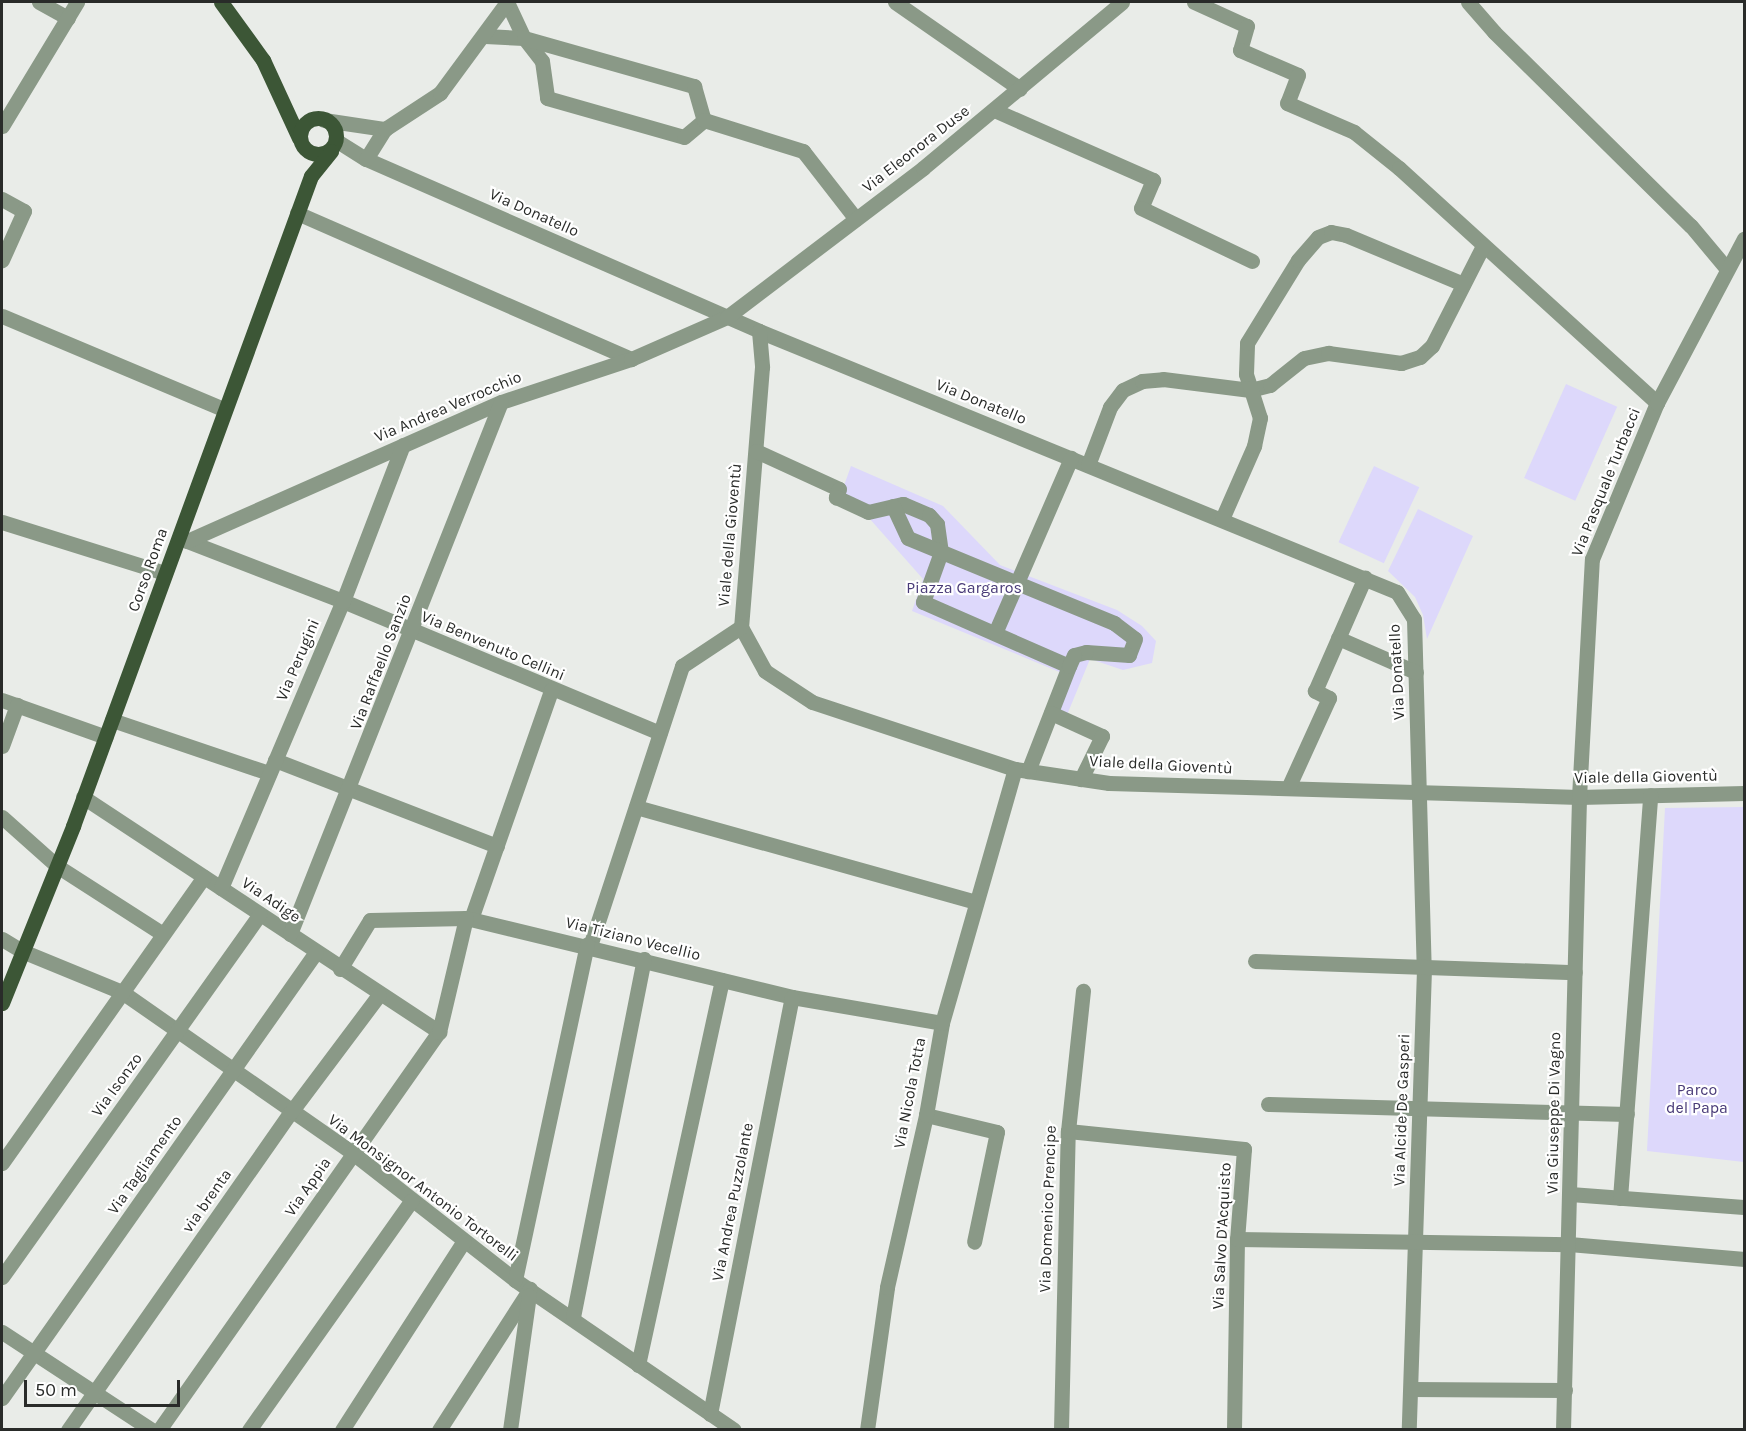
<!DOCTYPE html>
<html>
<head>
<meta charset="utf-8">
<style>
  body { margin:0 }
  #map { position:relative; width:1746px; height:1431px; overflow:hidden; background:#e9ece8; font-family:Karla,sans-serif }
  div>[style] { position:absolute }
  .green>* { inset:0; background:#ddd8fb; transform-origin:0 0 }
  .minor>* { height:15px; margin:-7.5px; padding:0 7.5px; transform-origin:7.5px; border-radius:7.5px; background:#8a9987 }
  .major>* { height:15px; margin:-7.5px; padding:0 7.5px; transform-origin:7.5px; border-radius:7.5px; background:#3c5636 }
  .major>.ring { margin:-7.5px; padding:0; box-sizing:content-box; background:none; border:15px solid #3c5636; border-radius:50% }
  span { translate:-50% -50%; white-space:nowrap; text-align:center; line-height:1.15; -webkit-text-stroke:4.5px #fff; paint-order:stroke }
  .street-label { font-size:16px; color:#292b29 }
  .park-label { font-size:16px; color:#493b78 }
  .frame { position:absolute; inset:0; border:3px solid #292b29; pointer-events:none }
  .scale { position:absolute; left:24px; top:1380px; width:156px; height:27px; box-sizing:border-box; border:3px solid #292b29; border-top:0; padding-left:8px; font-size:18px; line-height:21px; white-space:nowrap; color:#292b29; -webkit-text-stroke:4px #fff; paint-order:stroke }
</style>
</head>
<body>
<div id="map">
  <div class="green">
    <i style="left:1566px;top:384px;width:56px;height:103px;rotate:24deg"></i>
    <i style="clip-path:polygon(851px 466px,943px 506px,1000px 565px,1117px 610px,1142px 626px,1156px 641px,1152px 663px,1123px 670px,1090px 659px,1067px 715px,1050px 708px,1062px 673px,912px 611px,923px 579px,869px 518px,837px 505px)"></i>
    <i style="left:1374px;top:466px;width:50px;height:84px;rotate:25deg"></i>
    <i style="clip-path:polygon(1418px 509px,1473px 536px,1427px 639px,1423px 615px,1415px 597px,1388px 571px)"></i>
    <i style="clip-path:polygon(1744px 807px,1744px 1162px,1647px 1151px,1665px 808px)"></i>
  </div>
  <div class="minor">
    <i style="left:39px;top:2px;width:33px;rotate:29deg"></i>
    <i style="left:507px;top:2px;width:40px;rotate:65deg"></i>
    <i style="left:524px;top:38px;width:29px;rotate:52deg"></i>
    <i style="left:542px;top:61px;width:37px;rotate:82deg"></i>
    <i style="left:547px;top:98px;width:142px;rotate:15.9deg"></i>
    <i style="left:684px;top:137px;width:26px;rotate:-40deg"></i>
    <i style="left:895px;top:2px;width:152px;rotate:34.8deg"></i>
    <i style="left:1194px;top:2px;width:58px;rotate:24.4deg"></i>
    <i style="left:1247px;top:26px;width:25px;rotate:106deg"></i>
    <i style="left:1240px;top:50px;width:63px;rotate:23.3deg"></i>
    <i style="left:1298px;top:75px;width:30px;rotate:111deg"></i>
    <i style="left:1287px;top:103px;width:73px;rotate:23.4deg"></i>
    <i style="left:1354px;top:132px;width:58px;rotate:38.7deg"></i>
    <i style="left:1399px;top:168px;width:349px;rotate:42.3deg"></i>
    <i style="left:1468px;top:2px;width:40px;rotate:49deg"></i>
    <i style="left:1494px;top:32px;width:276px;rotate:44.6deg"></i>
    <i style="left:1691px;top:226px;width:56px;rotate:50.1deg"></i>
    <i style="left:485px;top:36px;width:39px;rotate:3deg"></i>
    <i style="left:524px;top:38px;width:177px;rotate:15.8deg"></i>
    <i style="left:694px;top:86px;width:35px;rotate:74deg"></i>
    <i style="left:994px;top:110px;width:174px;rotate:23.8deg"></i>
    <i style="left:1153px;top:180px;width:30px;rotate:113deg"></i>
    <i style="left:1141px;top:208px;width:123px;rotate:25.5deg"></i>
    <i style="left:324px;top:120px;width:62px;rotate:8.4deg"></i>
    <i style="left:704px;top:120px;width:104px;rotate:17.4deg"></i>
    <i style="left:803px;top:151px;width:86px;rotate:52.1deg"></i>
    <i style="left:2px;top:126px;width:145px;rotate:-58.8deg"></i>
    <i style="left:337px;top:141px;width:34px;rotate:32deg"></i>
    <i style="left:366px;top:159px;width:429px;rotate:23.6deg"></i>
    <i style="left:759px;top:331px;width:689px;rotate:22.25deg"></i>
    <i style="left:1397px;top:592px;width:32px;rotate:58deg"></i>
    <i style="left:1414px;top:619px;width:350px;rotate:88.4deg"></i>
    <i style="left:1424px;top:969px;width:461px;rotate:91.9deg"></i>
    <i style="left:366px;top:159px;width:36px;rotate:-58deg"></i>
    <i style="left:385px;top:129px;width:66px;rotate:-33.2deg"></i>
    <i style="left:440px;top:93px;width:113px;rotate:-53.6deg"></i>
    <i style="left:2px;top:199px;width:25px;rotate:29deg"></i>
    <i style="left:24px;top:211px;width:54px;rotate:114.2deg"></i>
    <i style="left:297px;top:213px;width:365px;rotate:23.6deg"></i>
    <i style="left:2px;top:316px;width:240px;rotate:22.8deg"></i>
    <i style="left:759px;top:331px;width:36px;rotate:85deg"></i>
    <i style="left:762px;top:367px;width:261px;rotate:94.6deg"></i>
    <i style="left:741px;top:627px;width:50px;rotate:61.4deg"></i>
    <i style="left:765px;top:671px;width:56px;rotate:33.4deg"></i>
    <i style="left:812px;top:702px;width:214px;rotate:18.3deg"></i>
    <i style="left:1015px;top:769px;width:95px;rotate:8.5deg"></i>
    <i style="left:1109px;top:783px;width:470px;rotate:1.7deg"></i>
    <i style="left:1579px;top:797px;width:165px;rotate:-1.4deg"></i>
    <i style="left:756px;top:451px;width:91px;rotate:24.6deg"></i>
    <i style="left:839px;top:489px;width:9px;rotate:111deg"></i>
    <i style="left:836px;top:497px;width:35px;rotate:25deg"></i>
    <i style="left:868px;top:512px;width:36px;rotate:-13deg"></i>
    <i style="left:903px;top:504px;width:28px;rotate:23deg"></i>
    <i style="left:929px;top:515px;width:12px;rotate:48deg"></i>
    <i style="left:937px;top:524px;width:28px;rotate:82deg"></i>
    <i style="left:941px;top:552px;width:53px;rotate:109.8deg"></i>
    <i style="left:923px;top:602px;width:159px;rotate:23.7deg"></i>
    <i style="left:1069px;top:666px;width:113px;rotate:111.3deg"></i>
    <i style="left:1088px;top:465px;width:62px;rotate:-69.2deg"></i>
    <i style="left:1110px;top:407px;width:21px;rotate:-53deg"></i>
    <i style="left:1123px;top:390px;width:21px;rotate:-25deg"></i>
    <i style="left:1142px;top:381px;width:21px;rotate:-5deg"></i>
    <i style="left:1163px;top:379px;width:88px;rotate:7.2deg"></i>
    <i style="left:1250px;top:390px;width:21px;rotate:-14deg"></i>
    <i style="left:1270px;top:385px;width:43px;rotate:-38.5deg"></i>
    <i style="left:1304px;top:358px;width:25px;rotate:-12deg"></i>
    <i style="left:1328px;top:353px;width:74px;rotate:7.8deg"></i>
    <i style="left:1401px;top:363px;width:20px;rotate:-18deg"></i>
    <i style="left:1420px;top:357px;width:16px;rotate:-43deg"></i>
    <i style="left:1432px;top:346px;width:112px;rotate:-63deg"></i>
    <i style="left:893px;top:506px;width:35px;rotate:65deg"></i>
    <i style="left:908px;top:538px;width:223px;rotate:22.4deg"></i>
    <i style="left:1114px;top:623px;width:26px;rotate:37deg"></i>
    <i style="left:1135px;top:639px;width:17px;rotate:111deg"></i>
    <i style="left:1129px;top:655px;width:43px;rotate:-176deg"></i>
    <i style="left:1086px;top:652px;width:12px;rotate:166deg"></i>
    <i style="left:1074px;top:655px;width:12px;rotate:114deg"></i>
    <i style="left:1222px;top:519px;width:80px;rotate:-66.3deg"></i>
    <i style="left:1254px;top:446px;width:29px;rotate:-78deg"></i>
    <i style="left:1260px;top:418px;width:46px;rotate:-107.7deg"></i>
    <i style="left:1246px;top:374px;width:31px;rotate:-88deg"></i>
    <i style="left:1247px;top:343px;width:97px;rotate:-58.4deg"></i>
    <i style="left:1298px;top:260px;width:30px;rotate:-49deg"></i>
    <i style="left:1318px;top:237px;width:14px;rotate:-21deg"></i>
    <i style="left:1331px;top:232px;width:15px;rotate:11deg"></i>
    <i style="left:1346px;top:235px;width:127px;rotate:22.7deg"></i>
    <i style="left:2px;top:522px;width:171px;rotate:17.4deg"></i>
    <i style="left:182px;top:539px;width:173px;rotate:21.1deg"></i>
    <i style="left:343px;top:601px;width:343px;rotate:22.6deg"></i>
    <i style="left:187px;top:541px;width:343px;rotate:-23.9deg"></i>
    <i style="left:501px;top:402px;width:137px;rotate:-18.3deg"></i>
    <i style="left:631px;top:359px;width:105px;rotate:-23.6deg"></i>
    <i style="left:727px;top:317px;width:246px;rotate:-37.2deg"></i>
    <i style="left:923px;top:168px;width:259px;rotate:-39.8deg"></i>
    <i style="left:995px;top:633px;width:191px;rotate:-66.5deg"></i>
    <i style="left:1338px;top:638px;width:85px;rotate:23.6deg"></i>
    <i style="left:2px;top:700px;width:110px;rotate:19.6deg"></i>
    <i style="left:1051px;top:713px;width:56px;rotate:24.3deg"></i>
    <i style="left:1102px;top:736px;width:48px;rotate:116deg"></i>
    <i style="left:112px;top:720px;width:166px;rotate:18.7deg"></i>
    <i style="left:2px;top:746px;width:44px;rotate:-69.9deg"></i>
    <i style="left:275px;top:760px;width:238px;rotate:21.2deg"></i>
    <i style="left:1288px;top:788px;width:99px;rotate:-65.5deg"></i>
    <i style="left:1329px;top:698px;width:16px;rotate:-153deg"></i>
    <i style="left:1315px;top:691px;width:124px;rotate:-66.3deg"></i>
    <i style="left:83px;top:797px;width:427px;rotate:33.4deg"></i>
    <i style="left:636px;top:807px;width:353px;rotate:15.6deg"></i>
    <i style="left:2px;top:817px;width:74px;rotate:41.7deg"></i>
    <i style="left:57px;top:866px;width:126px;rotate:32.7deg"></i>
    <i style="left:221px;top:888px;width:312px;rotate:-67deg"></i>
    <i style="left:343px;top:601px;width:167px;rotate:-69deg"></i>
    <i style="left:471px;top:919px;width:243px;rotate:-70.7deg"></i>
    <i style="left:290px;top:934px;width:572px;rotate:-68.37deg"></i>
    <i style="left:2px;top:939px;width:23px;rotate:31deg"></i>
    <i style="left:22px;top:951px;width:108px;rotate:22.3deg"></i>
    <i style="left:122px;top:992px;width:283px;rotate:34.9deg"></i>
    <i style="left:354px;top:1154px;width:204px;rotate:38deg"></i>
    <i style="left:515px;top:1280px;width:265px;rotate:34.4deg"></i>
    <i style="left:590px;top:946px;width:295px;rotate:-71.8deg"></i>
    <i style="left:682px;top:666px;width:71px;rotate:-33.5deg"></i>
    <i style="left:1255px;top:961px;width:320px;rotate:2deg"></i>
    <i style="left:340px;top:969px;width:57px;rotate:-58.5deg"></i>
    <i style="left:370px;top:920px;width:96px;rotate:-1.2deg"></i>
    <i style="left:466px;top:918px;width:335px;rotate:13.6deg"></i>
    <i style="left:792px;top:997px;width:152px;rotate:9.8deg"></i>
    <i style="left:1268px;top:1104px;width:359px;rotate:1.6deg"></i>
    <i style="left:926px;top:1115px;width:73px;rotate:13.5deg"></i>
    <i style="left:997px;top:1132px;width:112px;rotate:101.8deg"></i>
    <i style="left:1068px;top:1131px;width:177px;rotate:5.8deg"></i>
    <i style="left:1244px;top:1149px;width:90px;rotate:94.4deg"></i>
    <i style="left:1237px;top:1239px;width:191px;rotate:90.9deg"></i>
    <i style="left:2px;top:1163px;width:350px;rotate:-54.8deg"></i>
    <i style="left:1570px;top:1194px;width:174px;rotate:4.3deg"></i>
    <i style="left:1620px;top:1198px;width:404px;rotate:-85.7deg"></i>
    <i style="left:1237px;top:1239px;width:332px;rotate:0.9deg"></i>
    <i style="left:1569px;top:1244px;width:176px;rotate:4.9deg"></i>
    <i style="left:2px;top:1277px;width:445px;rotate:-54.6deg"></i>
    <i style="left:515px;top:1280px;width:343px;rotate:-77.9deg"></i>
    <i style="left:573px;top:1317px;width:365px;rotate:-78.8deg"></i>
    <i style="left:2px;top:1332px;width:179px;rotate:33.2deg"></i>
    <i style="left:638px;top:1365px;width:394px;rotate:-77.7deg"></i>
    <i style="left:1411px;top:1389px;width:154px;rotate:0.4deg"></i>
    <i style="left:2px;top:1398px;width:545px;rotate:-54.85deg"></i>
    <i style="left:710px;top:1414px;width:425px;rotate:-78.9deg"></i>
    <i style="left:68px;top:1430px;width:388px;rotate:-55deg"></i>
    <i style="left:291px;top:1112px;width:146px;rotate:-53.1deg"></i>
    <i style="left:159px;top:1430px;width:487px;rotate:-54.9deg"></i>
    <i style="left:439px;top:1032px;width:117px;rotate:-76.7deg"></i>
    <i style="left:249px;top:1430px;width:281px;rotate:-54.7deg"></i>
    <i style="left:342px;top:1430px;width:224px;rotate:-57.2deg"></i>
    <i style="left:439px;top:1430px;width:168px;rotate:-57.2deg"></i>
    <i style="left:510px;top:1430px;width:136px;rotate:-82deg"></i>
    <i style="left:867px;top:1430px;width:144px;rotate:-82deg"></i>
    <i style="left:887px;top:1287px;width:176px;rotate:-77.2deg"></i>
    <i style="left:926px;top:1115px;width:93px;rotate:-80.1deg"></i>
    <i style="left:942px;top:1023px;width:264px;rotate:-74deg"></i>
    <i style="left:1061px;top:1430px;width:299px;rotate:-88.7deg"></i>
    <i style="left:1068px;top:1131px;width:141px;rotate:-83.9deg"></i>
    <i style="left:1563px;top:1430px;width:633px;rotate:-88.55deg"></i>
    <i style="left:1579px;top:797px;width:238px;rotate:-86.9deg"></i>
    <i style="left:1592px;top:559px;width:169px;rotate:-67.4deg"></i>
    <i style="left:1657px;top:403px;width:186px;rotate:-62.1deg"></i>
  </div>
  <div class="major">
    <i style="left:221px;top:2px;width:72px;rotate:54.1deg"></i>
    <i style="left:263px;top:60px;width:86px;rotate:65.2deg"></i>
    <i class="ring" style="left:300px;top:118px;width:21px;height:21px"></i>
    <i style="left:2px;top:1003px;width:191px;rotate:-68.1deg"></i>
    <i style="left:73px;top:826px;width:692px;rotate:-69.89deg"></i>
    <i style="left:311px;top:176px;width:32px;rotate:-51deg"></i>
  </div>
  <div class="street-label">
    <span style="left:916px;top:149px;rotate:-38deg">Via Eleonora Duse</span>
    <span style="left:534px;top:213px;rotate:24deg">Via Donatello</span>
    <span style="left:981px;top:402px;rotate:22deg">Via Donatello</span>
    <span style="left:448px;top:407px;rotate:-23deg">Via Andrea Verrocchio</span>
    <span style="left:1606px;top:482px;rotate:-68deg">Via Pasquale Turbacci</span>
    <span style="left:730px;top:535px;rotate:-85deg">Viale della Gioventù</span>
    <span style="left:148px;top:570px;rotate:-70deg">Corso Roma</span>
    <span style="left:493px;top:646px;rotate:23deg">Via Benvenuto Cellini</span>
    <span style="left:298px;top:660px;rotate:-67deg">Via Perugini</span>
    <span style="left:381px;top:662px;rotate:-69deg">Via Raffaello Sanzio</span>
    <span style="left:1397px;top:672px;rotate:-93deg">Via Donatello</span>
    <span style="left:1161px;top:765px;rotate:3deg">Viale della Gioventù</span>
    <span style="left:1646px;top:777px;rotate:-1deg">Viale della Gioventù</span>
    <span style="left:271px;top:900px;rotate:34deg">Via Adige</span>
    <span style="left:633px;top:939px;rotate:14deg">Via Tiziano Vecellio</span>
    <span style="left:117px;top:1085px;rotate:-54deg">Via Isonzo</span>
    <span style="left:910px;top:1093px;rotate:-79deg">Via Nicola Totta</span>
    <span style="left:1402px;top:1110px;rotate:-88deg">Via Alcide De Gasperi</span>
    <span style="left:1554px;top:1113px;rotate:-89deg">Via Giuseppe Di Vagno</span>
    <span style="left:145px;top:1165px;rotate:-55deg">Via Tagliamento</span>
    <span style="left:308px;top:1187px;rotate:-55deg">Via Appia</span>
    <span style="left:423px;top:1188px;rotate:37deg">Via Monsignor Antonio Tortorelli</span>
    <span style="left:207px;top:1201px;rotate:-55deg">via brenta</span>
    <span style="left:733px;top:1202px;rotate:-79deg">Via Andrea Puzzolante</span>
    <span style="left:1048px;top:1209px;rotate:-88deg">Via Domenico Prencipe</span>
    <span style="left:1222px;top:1236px;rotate:-87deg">Via Salvo D'Acquisto</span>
  </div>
  <div class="park-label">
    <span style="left:964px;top:588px">Piazza Gargaros</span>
    <span style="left:1697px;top:1099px">Parco<br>del Papa</span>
  </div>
  <div class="frame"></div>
  <div class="scale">50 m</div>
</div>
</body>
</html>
